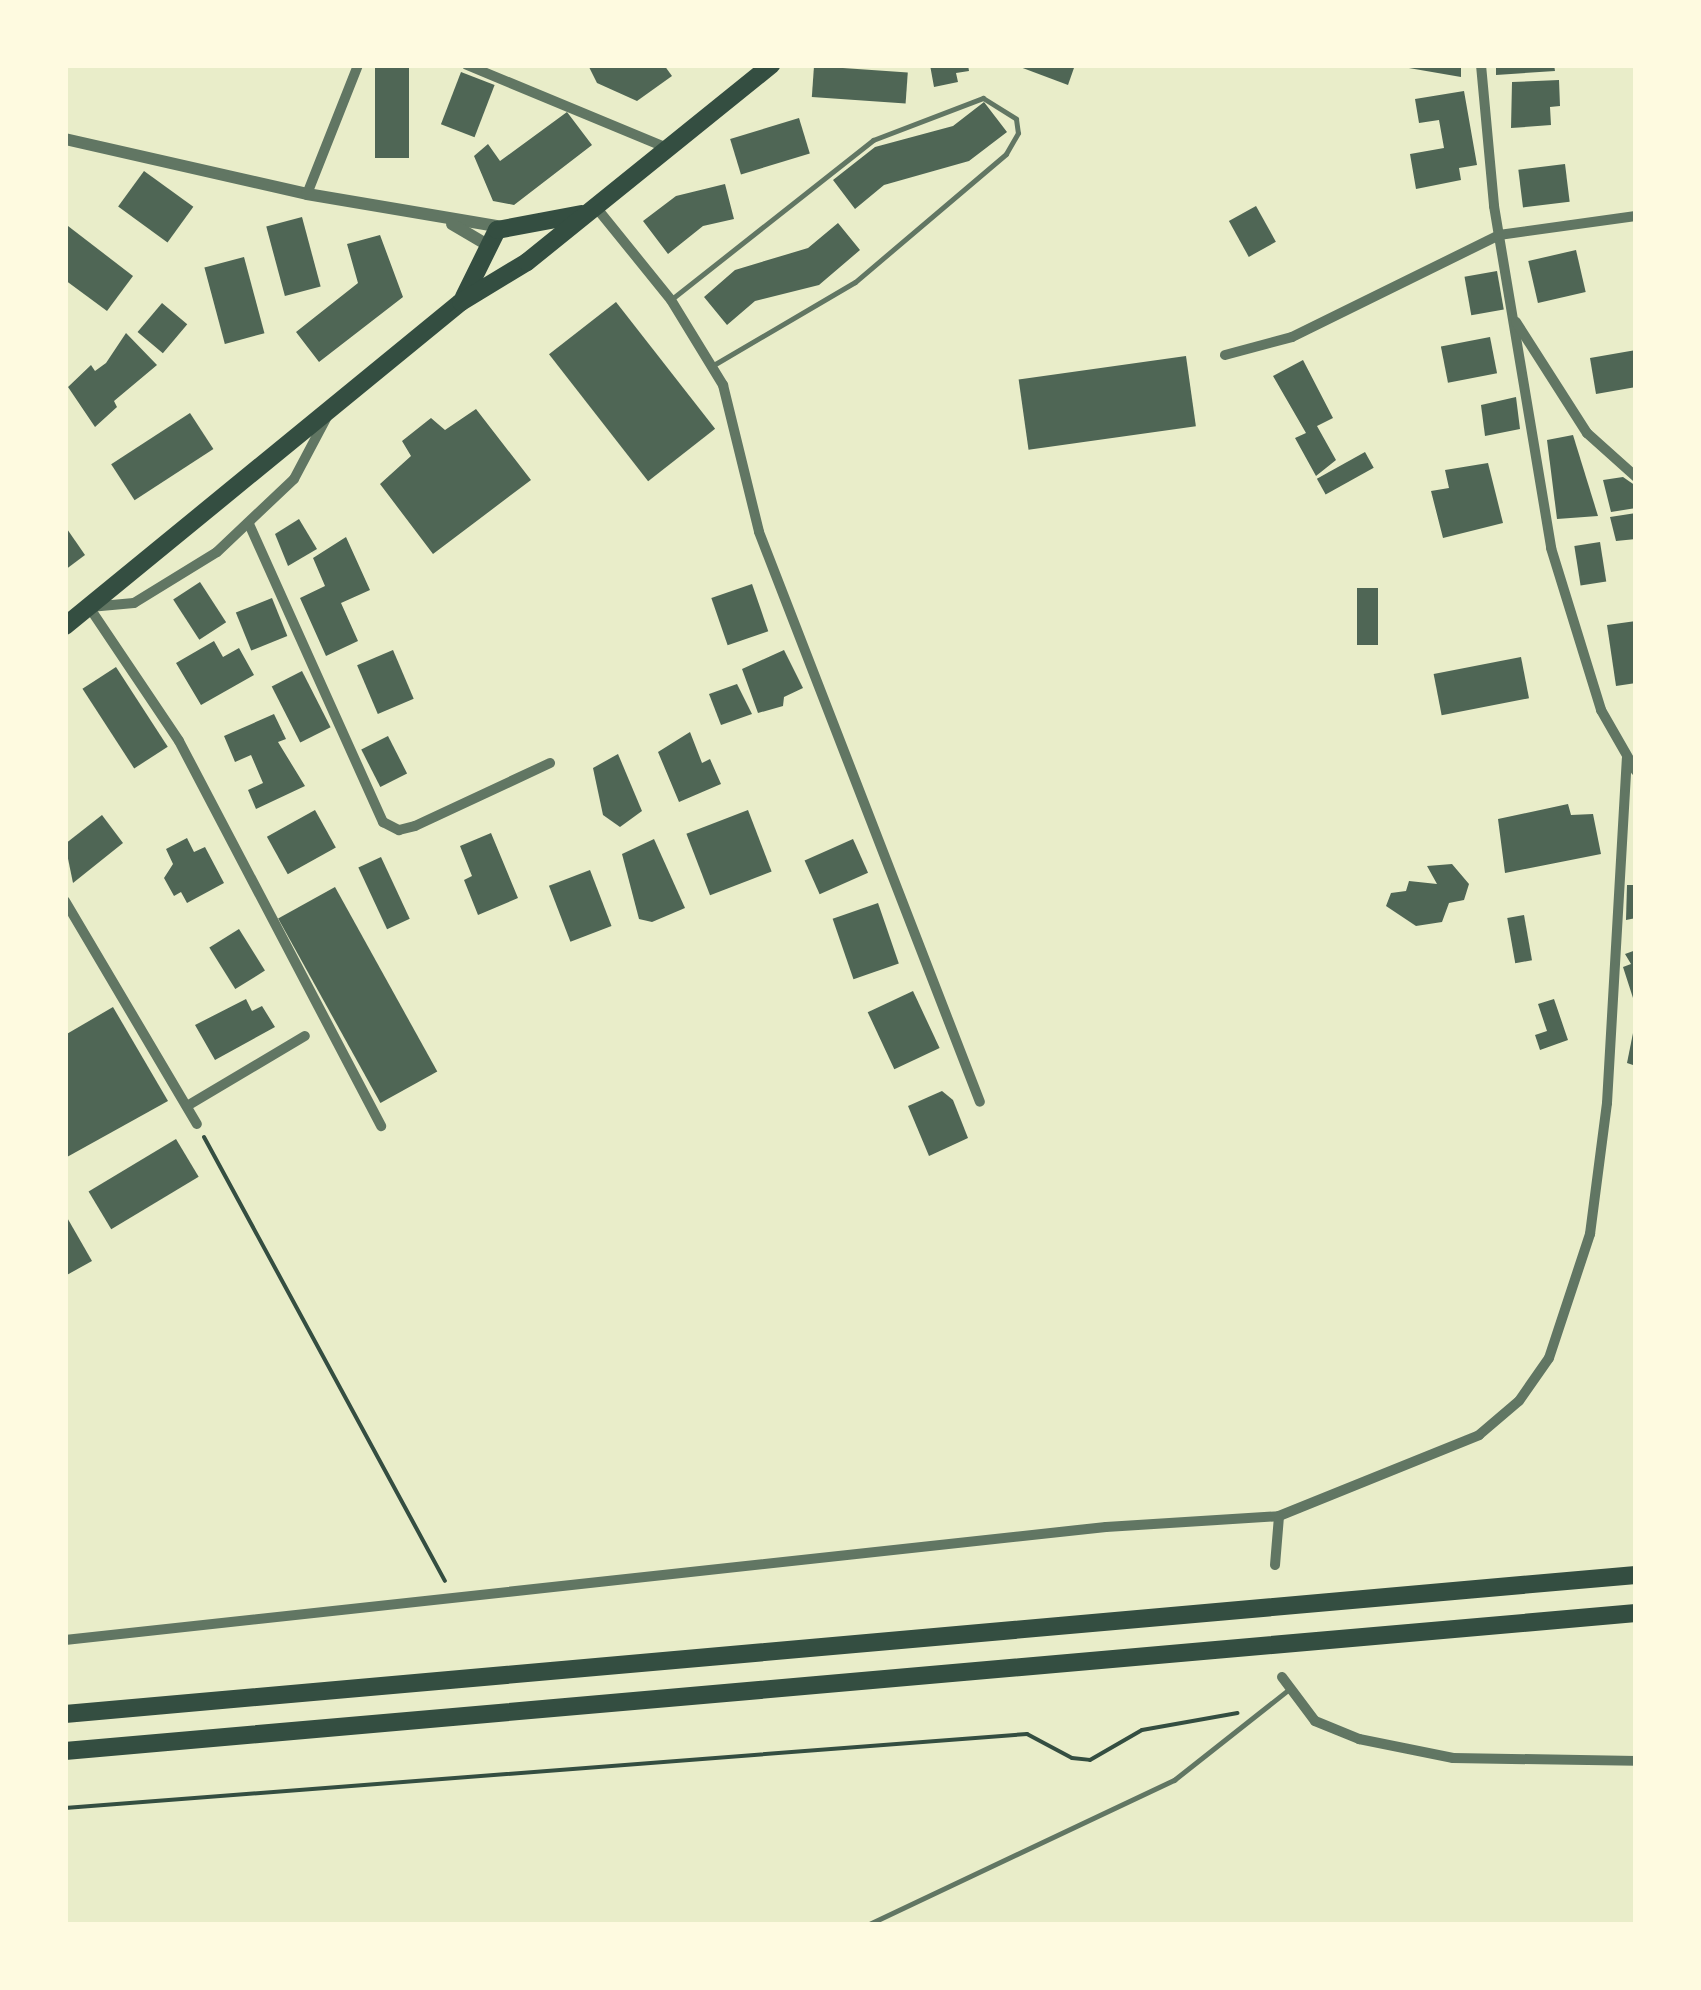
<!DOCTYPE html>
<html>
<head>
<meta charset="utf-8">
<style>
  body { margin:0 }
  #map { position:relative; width:1701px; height:1990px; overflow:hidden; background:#e9edc9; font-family:Lora,serif }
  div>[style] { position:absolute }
  .building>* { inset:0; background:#4f6655; transform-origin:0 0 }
  .path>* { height:4px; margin:-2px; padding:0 2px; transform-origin:2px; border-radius:2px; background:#344e41 }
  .service>* { height:5px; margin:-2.5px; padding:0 2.5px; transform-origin:2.5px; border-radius:2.5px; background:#617663 }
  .minor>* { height:10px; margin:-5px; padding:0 5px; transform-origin:5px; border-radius:5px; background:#617663 }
  .tertiary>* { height:12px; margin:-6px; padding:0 6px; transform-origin:6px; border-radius:6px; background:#617663 }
  .primary>* { height:18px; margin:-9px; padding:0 9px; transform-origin:9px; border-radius:9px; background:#344e41 }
  .trunk>* { height:18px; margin:-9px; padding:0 9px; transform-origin:9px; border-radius:9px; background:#344e41 }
  span { translate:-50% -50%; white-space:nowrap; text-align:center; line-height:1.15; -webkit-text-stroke:8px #fefae0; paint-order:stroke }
  .frame { position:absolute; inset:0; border:68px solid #fefae0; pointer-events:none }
</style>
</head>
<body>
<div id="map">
  <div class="building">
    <i style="left:375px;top:65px;width:34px;height:93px"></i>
    <i style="clip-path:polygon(588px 65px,664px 65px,672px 76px,637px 101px,597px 83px)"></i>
    <i style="clip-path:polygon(930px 65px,968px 65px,969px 71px,956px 73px,958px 82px,934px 87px)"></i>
    <i style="clip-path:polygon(1015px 65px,1075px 65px,1068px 85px)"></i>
    <i style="clip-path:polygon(1403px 65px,1461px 65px,1461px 77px,1403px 67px)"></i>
    <i style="clip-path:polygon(1496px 65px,1554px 65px,1555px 71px,1496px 75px)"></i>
    <i style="left:814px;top:66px;width:94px;height:31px;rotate:4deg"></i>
    <i style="left:461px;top:72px;width:36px;height:56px;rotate:21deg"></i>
    <i style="clip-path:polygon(1559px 80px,1560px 106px,1550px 107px,1551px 125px,1511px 128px,1512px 82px)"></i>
    <i style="clip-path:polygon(1464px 91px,1477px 165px,1459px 168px,1461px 180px,1416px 189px,1410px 154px,1444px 148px,1439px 120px,1419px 123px,1415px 99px)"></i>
    <i style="clip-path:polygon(984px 102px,1007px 132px,969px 161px,884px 185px,855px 209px,833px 180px,875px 147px,953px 126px)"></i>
    <i style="clip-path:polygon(567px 112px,592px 145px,514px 205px,493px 201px,474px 156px,488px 144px,500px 161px)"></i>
    <i style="left:799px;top:118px;width:37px;height:72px;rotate:73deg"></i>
    <i style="left:1565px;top:164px;width:38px;height:47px;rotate:83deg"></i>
    <i style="left:144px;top:171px;width:61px;height:44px;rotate:36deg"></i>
    <i style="clip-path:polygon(725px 184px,734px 219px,703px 226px,668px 254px,643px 221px,676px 196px)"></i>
    <i style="left:1256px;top:206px;width:41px;height:31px;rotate:61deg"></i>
    <i style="left:302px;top:217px;width:72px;height:37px;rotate:75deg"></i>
    <i style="clip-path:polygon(838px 223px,860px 250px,819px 285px,755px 301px,727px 325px,704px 297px,735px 270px,808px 248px)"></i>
    <i style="clip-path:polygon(68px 226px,133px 276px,107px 311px,65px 280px)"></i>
    <i style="clip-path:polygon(380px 235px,403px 297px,319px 362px,296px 332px,358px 283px,347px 244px)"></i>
    <i style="left:1576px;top:250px;width:43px;height:49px;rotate:77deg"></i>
    <i style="left:244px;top:257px;width:79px;height:41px;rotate:75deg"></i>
    <i style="left:1497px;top:271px;width:39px;height:33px;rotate:80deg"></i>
    <i style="left:616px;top:302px;width:161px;height:85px;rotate:52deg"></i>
    <i style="left:162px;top:303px;width:33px;height:38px;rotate:40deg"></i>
    <i style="clip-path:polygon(126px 333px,157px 365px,114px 401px,117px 407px,95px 427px,68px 387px,91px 365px,95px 371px,106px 363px)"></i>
    <i style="left:1490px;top:337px;width:37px;height:50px;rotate:79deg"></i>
    <i style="clip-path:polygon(1636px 350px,1636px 387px,1596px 394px,1590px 358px)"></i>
    <i style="left:1186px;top:356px;width:71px;height:169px;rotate:82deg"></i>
    <i style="clip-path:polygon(1303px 360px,1333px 418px,1317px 426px,1336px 460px,1316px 476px,1295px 438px,1306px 433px,1273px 376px)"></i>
    <i style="clip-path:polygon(1516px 397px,1520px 429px,1485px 436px,1481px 405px)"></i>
    <i style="clip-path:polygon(476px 409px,531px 480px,433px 554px,380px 484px,411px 456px,402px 441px,431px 418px,445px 430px)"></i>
    <i style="left:190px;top:413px;width:43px;height:94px;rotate:57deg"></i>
    <i style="clip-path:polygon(1573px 435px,1598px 516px,1557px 519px,1547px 440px)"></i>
    <i style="left:1365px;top:452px;width:18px;height:55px;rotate:61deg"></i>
    <i style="clip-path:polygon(1488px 463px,1503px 523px,1443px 538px,1431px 491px,1449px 488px,1445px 470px)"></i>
    <i style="clip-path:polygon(1623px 477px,1636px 486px,1636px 508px,1611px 512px,1603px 480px)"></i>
    <i style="clip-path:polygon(1636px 513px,1636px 539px,1616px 541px,1610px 517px)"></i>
    <i style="clip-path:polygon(299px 519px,317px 549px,288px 566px,275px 534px)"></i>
    <i style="clip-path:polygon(65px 526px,85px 555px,65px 570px)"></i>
    <i style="clip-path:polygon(346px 537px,370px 590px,341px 603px,358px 641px,326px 656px,300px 598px,325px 586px,313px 558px)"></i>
    <i style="left:1600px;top:542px;width:40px;height:26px;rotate:81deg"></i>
    <i style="left:200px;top:582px;width:48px;height:32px;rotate:57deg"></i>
    <i style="left:752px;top:584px;width:50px;height:43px;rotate:71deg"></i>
    <i style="left:1357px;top:588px;width:21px;height:57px"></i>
    <i style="left:272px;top:598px;width:41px;height:39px;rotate:68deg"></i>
    <i style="clip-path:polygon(1636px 621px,1636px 683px,1616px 686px,1607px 625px)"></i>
    <i style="clip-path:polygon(214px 641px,223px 657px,239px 648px,254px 675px,201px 705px,176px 663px)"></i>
    <i style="left:393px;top:650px;width:53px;height:39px;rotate:67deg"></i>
    <i style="clip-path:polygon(784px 650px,803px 688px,784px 697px,783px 706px,758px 713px,742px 669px)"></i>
    <i style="left:1521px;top:657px;width:42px;height:89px;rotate:79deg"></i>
    <i style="left:116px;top:667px;width:95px;height:40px;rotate:57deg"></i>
    <i style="left:302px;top:671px;width:63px;height:34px;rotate:63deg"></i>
    <i style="clip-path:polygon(737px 684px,752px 714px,721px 725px,709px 694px)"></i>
    <i style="clip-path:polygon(274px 714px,286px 739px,278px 742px,305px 786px,256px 809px,248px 790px,263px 783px,251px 755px,235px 762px,224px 736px)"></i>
    <i style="clip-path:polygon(690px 732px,702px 763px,710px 759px,721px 784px,679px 802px,658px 752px)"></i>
    <i style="left:388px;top:736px;width:42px;height:30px;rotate:63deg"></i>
    <i style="clip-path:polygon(618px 754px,642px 811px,620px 827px,603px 815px,593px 768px)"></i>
    <i style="clip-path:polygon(1568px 804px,1571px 815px,1593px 814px,1601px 854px,1505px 873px,1498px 819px)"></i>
    <i style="left:315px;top:810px;width:43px;height:55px;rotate:61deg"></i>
    <i style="left:748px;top:810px;width:66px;height:66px;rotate:69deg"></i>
    <i style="clip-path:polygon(102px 815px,123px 843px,73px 883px,65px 844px)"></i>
    <i style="clip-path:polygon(491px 833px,518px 898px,478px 915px,464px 880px,472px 876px,460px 846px)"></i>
    <i style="clip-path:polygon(187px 838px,194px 852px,205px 847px,224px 883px,187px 903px,181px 892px,174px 896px,164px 878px,173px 864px,166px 849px)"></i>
    <i style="clip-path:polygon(654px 839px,685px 908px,652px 922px,639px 919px,622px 854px)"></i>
    <i style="left:853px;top:839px;width:37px;height:53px;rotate:66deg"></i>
    <i style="left:381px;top:857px;width:68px;height:25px;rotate:65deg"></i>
    <i style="clip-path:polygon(1452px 864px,1469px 884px,1464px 900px,1449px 903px,1442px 922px,1416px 926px,1386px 906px,1391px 893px,1406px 891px,1409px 881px,1437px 884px,1427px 866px)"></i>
    <i style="left:590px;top:870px;width:60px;height:44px;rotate:69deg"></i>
    <i style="clip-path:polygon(1627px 885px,1636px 885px,1636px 918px,1626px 920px)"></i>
    <i style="left:335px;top:887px;width:211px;height:65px;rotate:61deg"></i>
    <i style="left:878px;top:903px;width:64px;height:48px;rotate:71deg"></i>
    <i style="left:1524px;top:915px;width:46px;height:17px;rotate:80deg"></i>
    <i style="left:239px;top:929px;width:49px;height:35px;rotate:58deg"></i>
    <i style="clip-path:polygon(1636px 950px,1636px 997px,1633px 998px,1623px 967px,1631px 964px,1625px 954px)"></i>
    <i style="left:913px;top:991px;width:63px;height:50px;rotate:65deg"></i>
    <i style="clip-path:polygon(246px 999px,252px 1011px,262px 1006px,275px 1027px,215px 1060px,195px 1025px)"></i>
    <i style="clip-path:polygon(1554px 999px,1568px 1040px,1540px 1050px,1535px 1035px,1547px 1031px,1538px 1004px)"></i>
    <i style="clip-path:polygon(113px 1007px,168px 1101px,67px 1157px,65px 1035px)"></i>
    <i style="clip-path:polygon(1636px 1018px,1636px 1066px,1627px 1063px)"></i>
    <i style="clip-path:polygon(942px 1091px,953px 1100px,968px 1138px,929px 1156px,908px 1106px)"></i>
    <i style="left:176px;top:1139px;width:44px;height:102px;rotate:59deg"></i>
    <i style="clip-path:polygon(65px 1214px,92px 1261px,65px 1276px)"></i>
  </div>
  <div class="path">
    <i style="left:204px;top:1137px;width:505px;rotate:61.51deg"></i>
    <i style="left:65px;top:1808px;width:965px;rotate:-4.4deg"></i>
    <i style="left:1027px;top:1734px;width:51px;rotate:28.1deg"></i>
    <i style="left:1072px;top:1758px;width:18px;rotate:6deg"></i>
    <i style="left:1090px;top:1760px;width:60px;rotate:-30deg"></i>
    <i style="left:1142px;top:1730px;width:97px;rotate:-10.1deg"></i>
  </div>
  <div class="service">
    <i style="left:673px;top:298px;width:255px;rotate:-38.3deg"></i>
    <i style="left:873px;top:140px;width:118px;rotate:-20.9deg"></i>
    <i style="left:983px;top:98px;width:39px;rotate:32deg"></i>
    <i style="left:1016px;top:119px;width:14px;rotate:82deg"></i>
    <i style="left:1018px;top:133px;width:24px;rotate:120deg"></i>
    <i style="left:1006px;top:154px;width:198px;rotate:139.7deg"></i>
    <i style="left:855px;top:282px;width:166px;rotate:149.6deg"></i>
    <i style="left:867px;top:1925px;width:340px;rotate:-25.3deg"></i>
    <i style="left:1174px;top:1780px;width:145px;rotate:-38.3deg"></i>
  </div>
  <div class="minor">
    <i style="left:467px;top:65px;width:217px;rotate:22.5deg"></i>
    <i style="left:1481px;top:65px;width:142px;rotate:84.7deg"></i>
    <i style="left:1494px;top:206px;width:347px;rotate:80.5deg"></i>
    <i style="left:1551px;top:548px;width:170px;rotate:72.8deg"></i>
    <i style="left:1601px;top:710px;width:70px;rotate:60.2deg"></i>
    <i style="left:307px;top:194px;width:139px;rotate:-68.4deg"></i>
    <i style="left:595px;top:206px;width:121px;rotate:51deg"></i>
    <i style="left:671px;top:300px;width:100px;rotate:58.5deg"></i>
    <i style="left:723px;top:385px;width:151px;rotate:76.2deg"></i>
    <i style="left:759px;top:532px;width:611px;rotate:68.81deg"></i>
    <i style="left:1516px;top:322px;width:132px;rotate:57.4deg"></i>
    <i style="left:1587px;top:433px;width:66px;rotate:41.9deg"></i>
    <i style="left:1225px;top:355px;width:69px;rotate:-15deg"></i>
    <i style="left:1292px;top:337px;width:231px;rotate:-26.2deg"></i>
    <i style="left:1499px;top:235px;width:138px;rotate:-7.9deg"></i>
    <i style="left:249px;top:524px;width:327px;rotate:65.8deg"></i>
    <i style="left:383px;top:822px;width:18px;rotate:27deg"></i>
    <i style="left:399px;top:830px;width:16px;rotate:-14deg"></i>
    <i style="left:415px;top:826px;width:149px;rotate:-25deg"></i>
    <i style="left:89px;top:607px;width:161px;rotate:56.1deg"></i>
    <i style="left:179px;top:741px;width:435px;rotate:62.3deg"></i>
    <i style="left:90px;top:607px;width:44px;rotate:-5.2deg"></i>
    <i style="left:134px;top:603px;width:97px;rotate:-31.6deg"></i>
    <i style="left:217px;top:552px;width:106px;rotate:-43.5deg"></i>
    <i style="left:294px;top:479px;width:75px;rotate:-62.1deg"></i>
    <i style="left:65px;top:901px;width:259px;rotate:59.4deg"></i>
    <i style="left:187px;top:1106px;width:137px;rotate:-30.7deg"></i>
    <i style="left:1275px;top:1565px;width:49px;rotate:-85.3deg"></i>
    <i style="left:65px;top:1640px;width:1047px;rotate:-6.2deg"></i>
    <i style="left:1106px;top:1527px;width:173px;rotate:-3.6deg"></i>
    <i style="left:1279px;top:1516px;width:216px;rotate:-22deg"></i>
    <i style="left:1479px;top:1435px;width:52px;rotate:-40.4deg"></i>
    <i style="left:1519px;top:1401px;width:52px;rotate:-55.1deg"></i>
    <i style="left:1549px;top:1358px;width:131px;rotate:-71.7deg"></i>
    <i style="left:1590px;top:1234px;width:132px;rotate:-82.6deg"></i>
    <i style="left:1607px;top:1103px;width:345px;rotate:-86.7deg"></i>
    <i style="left:1282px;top:1677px;width:55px;rotate:53.1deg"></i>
    <i style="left:1315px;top:1721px;width:48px;rotate:22.2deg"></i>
    <i style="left:1359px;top:1739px;width:96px;rotate:11.4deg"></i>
    <i style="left:1453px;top:1758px;width:183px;rotate:0.9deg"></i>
  </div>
  <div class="tertiary">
    <i style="left:65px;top:139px;width:248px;rotate:12.8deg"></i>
    <i style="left:307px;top:194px;width:198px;rotate:9.6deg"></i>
    <i style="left:452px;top:224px;width:43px;rotate:30.7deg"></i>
  </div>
  <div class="primary">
    <i style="left:464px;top:297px;width:75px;rotate:-63.8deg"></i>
    <i style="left:497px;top:230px;width:86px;rotate:-10.7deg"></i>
    <i style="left:65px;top:626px;width:512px;rotate:-39.29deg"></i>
    <i style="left:461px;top:302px;width:77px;rotate:-31.2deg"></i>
    <i style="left:527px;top:262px;width:314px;rotate:-38.9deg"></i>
  </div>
  <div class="trunk">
    <i style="left:65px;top:1714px;width:1577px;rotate:-5.06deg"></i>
    <i style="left:65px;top:1751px;width:1577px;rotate:-5.02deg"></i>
  </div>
  <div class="frame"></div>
</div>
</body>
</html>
